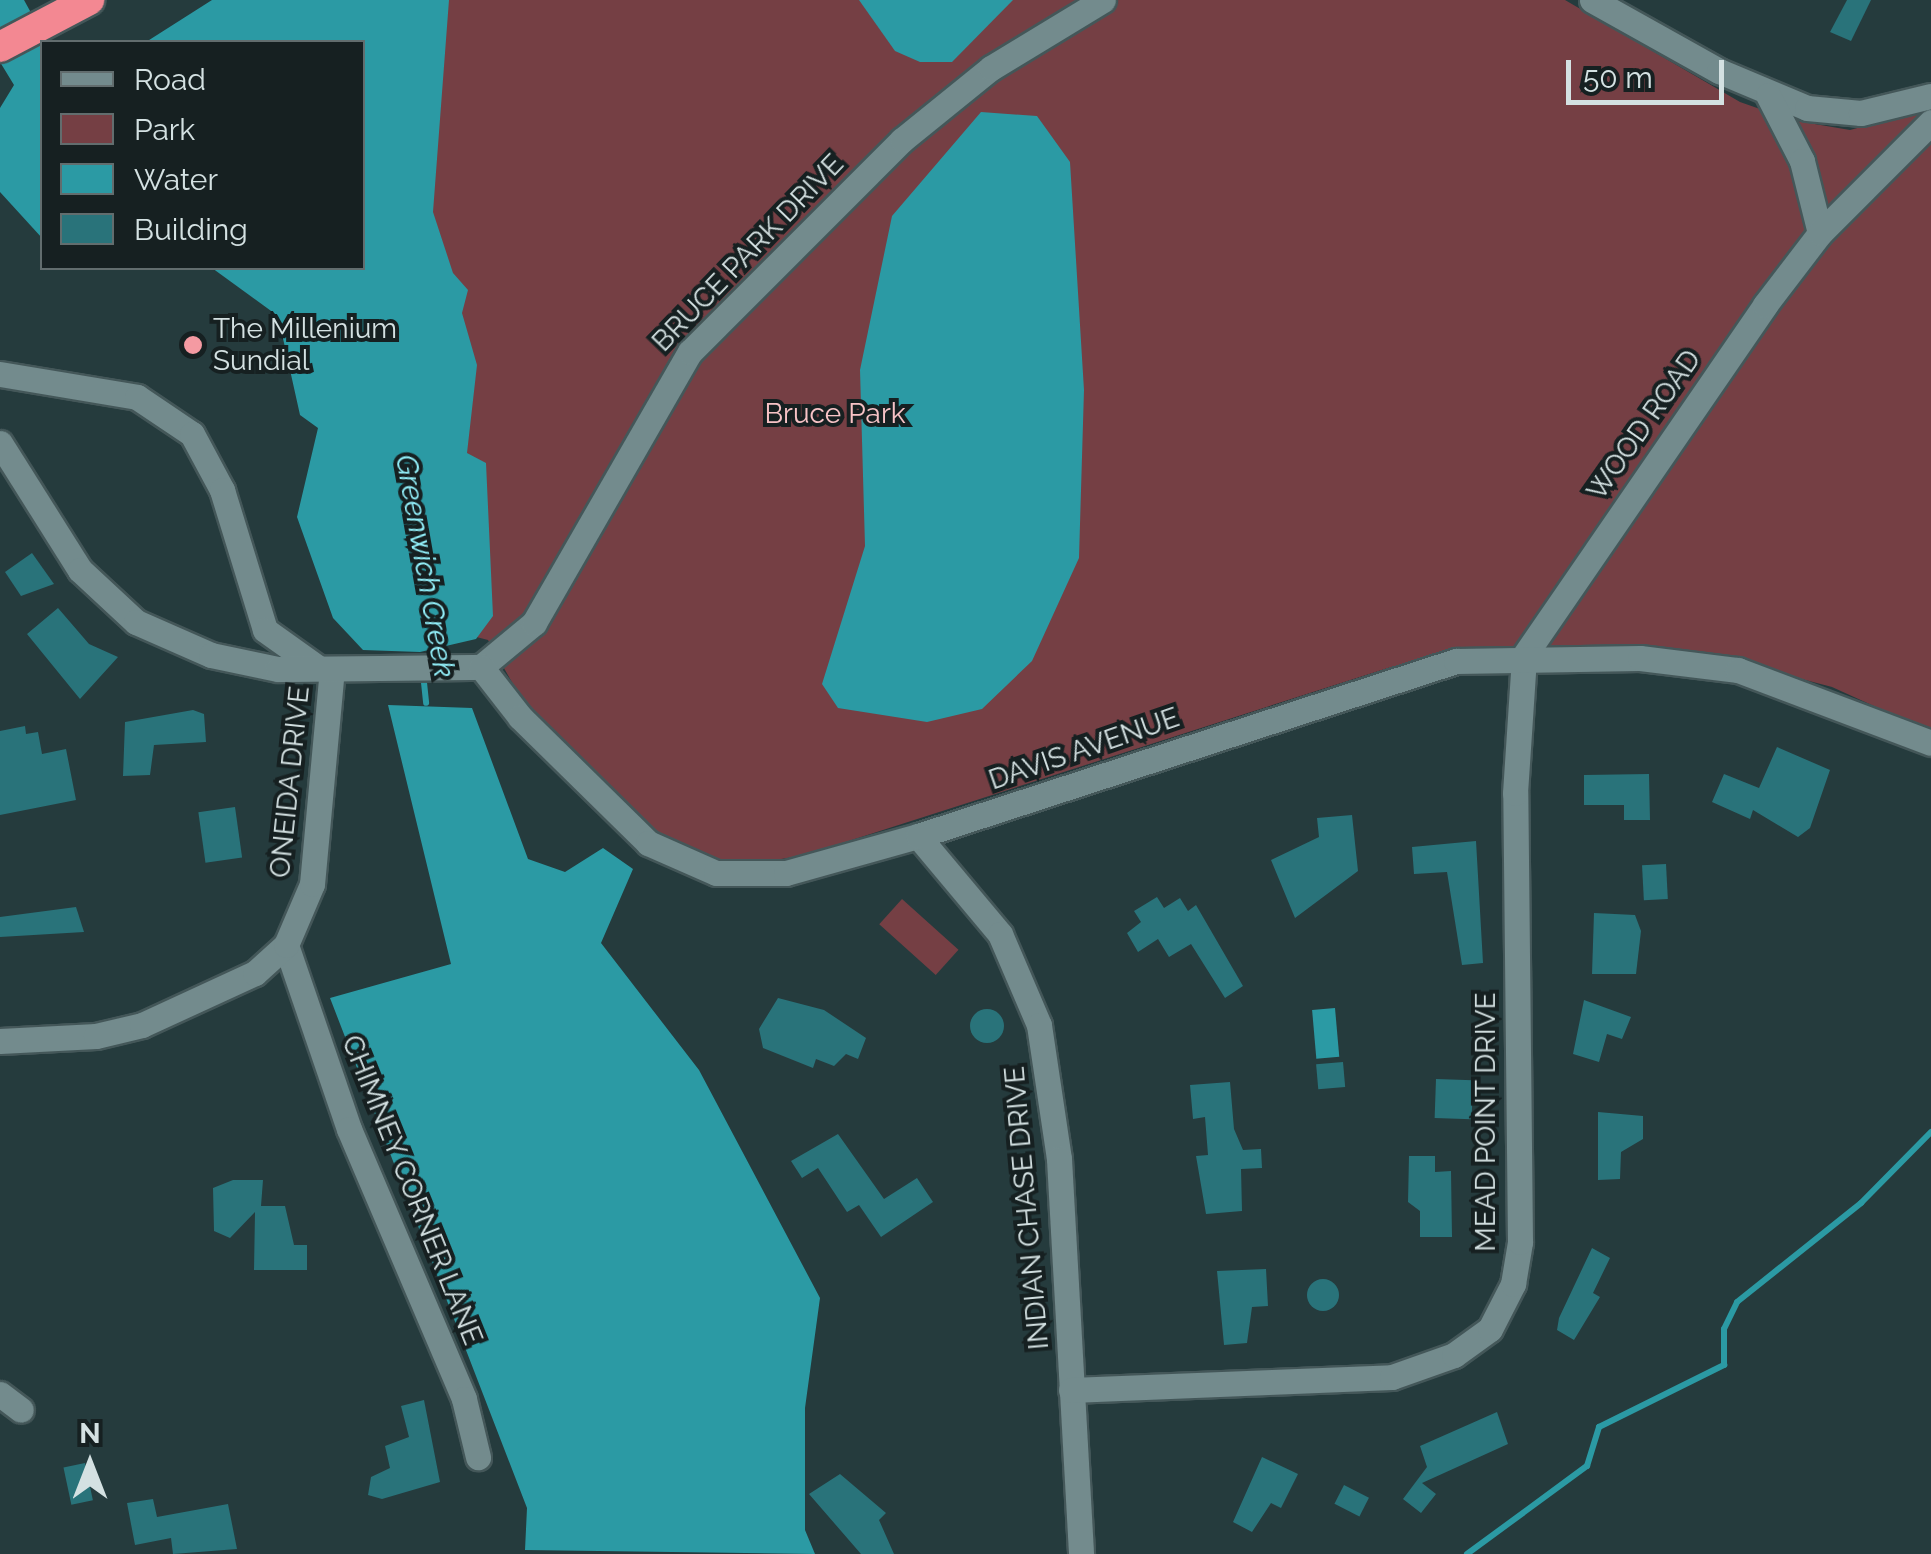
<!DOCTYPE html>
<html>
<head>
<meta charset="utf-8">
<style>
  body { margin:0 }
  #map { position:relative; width:1931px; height:1554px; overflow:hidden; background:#253b3d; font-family:Raleway,sans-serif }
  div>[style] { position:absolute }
  .green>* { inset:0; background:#753f44; transform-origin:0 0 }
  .water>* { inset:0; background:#2b9aa4; transform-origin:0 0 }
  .stream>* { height:6px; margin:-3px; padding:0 3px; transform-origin:3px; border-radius:3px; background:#2b9aa4 }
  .building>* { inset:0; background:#29737a; transform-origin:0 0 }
  .round { border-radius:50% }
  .roads { filter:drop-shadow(2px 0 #445759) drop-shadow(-2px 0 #445759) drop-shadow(0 2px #445759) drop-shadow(0 -2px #445759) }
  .street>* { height:25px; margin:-12.5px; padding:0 12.5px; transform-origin:12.5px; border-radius:12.5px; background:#738b8d }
  .secondary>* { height:25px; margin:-12.5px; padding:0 12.5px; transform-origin:12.5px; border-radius:12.5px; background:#738b8d }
  .highway>* { height:30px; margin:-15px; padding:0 15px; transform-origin:15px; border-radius:15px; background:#f38892 }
  .dots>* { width:28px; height:28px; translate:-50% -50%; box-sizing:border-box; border:5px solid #162021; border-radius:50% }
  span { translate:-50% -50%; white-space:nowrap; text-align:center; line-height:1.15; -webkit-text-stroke:8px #162021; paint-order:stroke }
  .street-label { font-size:28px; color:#d4e1e2 }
  .poi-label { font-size:28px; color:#d4e1e2 }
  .left { translate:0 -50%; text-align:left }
  .park-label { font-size:28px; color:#f7c3c6 }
  .water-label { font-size:30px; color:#93f1fb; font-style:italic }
  .legend { position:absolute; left:40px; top:40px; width:325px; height:230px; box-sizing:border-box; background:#162021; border:2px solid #626d6e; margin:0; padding:12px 18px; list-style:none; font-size:30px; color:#d4e1e2 }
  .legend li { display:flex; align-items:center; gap:20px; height:50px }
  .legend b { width:50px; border:2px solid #626d6e }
  .north { position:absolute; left:40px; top:1414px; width:100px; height:100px; -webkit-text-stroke:8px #162021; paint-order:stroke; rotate:0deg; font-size:28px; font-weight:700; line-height:40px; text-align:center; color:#d4e1e2 }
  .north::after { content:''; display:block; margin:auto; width:35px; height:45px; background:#d4e1e2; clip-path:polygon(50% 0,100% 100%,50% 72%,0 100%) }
  .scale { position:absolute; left:1566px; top:60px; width:158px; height:45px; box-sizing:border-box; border:5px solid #d4e1e2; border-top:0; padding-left:12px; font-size:30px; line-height:35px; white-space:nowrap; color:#d4e1e2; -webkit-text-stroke:8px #162021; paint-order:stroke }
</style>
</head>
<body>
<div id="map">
  <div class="green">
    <i style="clip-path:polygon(290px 0,1565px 0,1740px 102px,1791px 120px,1850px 130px,1931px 108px,1931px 732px,1832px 687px,1729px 660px,1569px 646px,1496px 649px,1391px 667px,805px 855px,739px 866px,662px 839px,525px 705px,488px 640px,457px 632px,362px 268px,362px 42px)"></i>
    <i style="left:902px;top:899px;width:76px;height:34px;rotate:42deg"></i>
  </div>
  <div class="water">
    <i style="clip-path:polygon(0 0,24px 0,47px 42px,42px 238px,0 192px,0 108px,14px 85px,0 62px)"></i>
    <i style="clip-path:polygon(212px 0,449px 0,433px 212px,453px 273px,468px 290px,462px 313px,477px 365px,467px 453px,486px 463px,493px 616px,476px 639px,420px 652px,363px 650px,333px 618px,297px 517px,318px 428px,300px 415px,278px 316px,212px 268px,362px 268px,362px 42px,146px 42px)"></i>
    <i style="clip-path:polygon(859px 0,1013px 0,952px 62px,920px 62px,895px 51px)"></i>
    <i style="clip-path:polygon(981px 112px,1037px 116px,1070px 162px,1084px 390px,1079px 558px,1032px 661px,982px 709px,927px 722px,838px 708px,822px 684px,865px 546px,860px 370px,892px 216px)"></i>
    <i style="clip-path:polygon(388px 705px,472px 708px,528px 859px,565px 872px,603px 848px,633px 869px,601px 943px,699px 1070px,820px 1298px,805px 1408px,805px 1530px,815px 1554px,525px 1550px,527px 1508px,330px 998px,451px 964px)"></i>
    <i style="left:1335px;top:1008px;width:49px;height:23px;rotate:85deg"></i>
  </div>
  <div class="stream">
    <i style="left:423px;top:673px;width:30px;rotate:84deg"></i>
    <i style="left:1467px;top:1554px;width:149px;rotate:-36.3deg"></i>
    <i style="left:1587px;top:1466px;width:41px;rotate:-72.9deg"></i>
    <i style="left:1599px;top:1427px;width:140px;rotate:-26.4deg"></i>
    <i style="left:1724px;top:1365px;width:36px;rotate:-90deg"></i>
    <i style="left:1724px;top:1329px;width:30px;rotate:-64deg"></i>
    <i style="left:1737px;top:1302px;width:159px;rotate:-38.6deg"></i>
    <i style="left:1861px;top:1203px;width:100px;rotate:-45.4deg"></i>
  </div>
  <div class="building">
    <i style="clip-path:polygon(1847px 0,1871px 0,1851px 41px,1830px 32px)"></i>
    <i style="clip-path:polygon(32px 553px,54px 584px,21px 596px,5px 572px)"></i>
    <i style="clip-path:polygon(58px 608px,89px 644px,118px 657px,80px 699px,27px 634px)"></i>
    <i style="clip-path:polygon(193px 710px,204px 714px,206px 742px,154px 745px,150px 775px,123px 776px,125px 722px)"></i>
    <i style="clip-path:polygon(25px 726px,26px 734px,38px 732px,42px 754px,66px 749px,76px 800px,0 815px,0 731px)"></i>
    <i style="clip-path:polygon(1777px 747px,1830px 770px,1810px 828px,1798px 837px,1753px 810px,1750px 819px,1712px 802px,1724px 774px,1759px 788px)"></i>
    <i style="clip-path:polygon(1649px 774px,1650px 820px,1624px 820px,1624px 805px,1584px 805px,1584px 775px)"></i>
    <i style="left:235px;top:807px;width:51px;height:37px;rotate:82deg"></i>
    <i style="clip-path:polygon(1352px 815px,1358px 871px,1295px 918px,1271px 860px,1319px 837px,1317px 818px)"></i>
    <i style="clip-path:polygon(1476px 841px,1483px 963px,1462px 965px,1447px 872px,1414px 874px,1412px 847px)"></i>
    <i style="left:1666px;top:864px;width:35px;height:24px;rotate:87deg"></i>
    <i style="clip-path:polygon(1157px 897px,1164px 908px,1180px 898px,1188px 911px,1196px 905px,1243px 986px,1225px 998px,1191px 944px,1169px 957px,1158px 939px,1138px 952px,1127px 933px,1141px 922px,1134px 911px)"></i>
    <i style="clip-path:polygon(76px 907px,84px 932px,0 937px,0 917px)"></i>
    <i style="clip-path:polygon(1594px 913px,1635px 915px,1641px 931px,1636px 974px,1592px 974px)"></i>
    <i style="clip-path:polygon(778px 998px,824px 1010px,866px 1038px,858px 1059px,846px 1054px,834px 1066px,816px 1059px,813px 1068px,763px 1048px,759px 1029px)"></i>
    <i style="clip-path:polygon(1584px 1000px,1631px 1017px,1622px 1039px,1607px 1034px,1599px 1062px,1573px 1054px)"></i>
    <i class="round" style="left:970px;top:1009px;width:34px;height:34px"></i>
    <i style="left:1343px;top:1062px;width:25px;height:27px;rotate:85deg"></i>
    <i style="left:1436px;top:1079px;width:37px;height:39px;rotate:2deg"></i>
    <i style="clip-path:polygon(1230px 1082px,1234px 1129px,1243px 1150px,1261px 1149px,1262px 1168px,1241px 1169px,1242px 1211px,1206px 1214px,1196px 1156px,1208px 1155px,1205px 1117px,1193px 1119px,1190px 1085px)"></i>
    <i style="clip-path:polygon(1598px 1112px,1643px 1116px,1643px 1139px,1621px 1152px,1620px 1179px,1598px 1180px)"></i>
    <i style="clip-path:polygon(838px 1134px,884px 1199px,917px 1178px,933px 1202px,881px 1237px,859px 1205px,847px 1212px,818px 1168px,802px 1178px,791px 1161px)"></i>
    <i style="clip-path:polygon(1409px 1156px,1435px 1156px,1435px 1172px,1451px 1171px,1452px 1237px,1420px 1237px,1420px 1211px,1408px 1202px)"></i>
    <i style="clip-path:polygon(233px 1180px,263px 1180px,261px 1206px,285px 1206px,294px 1245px,307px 1245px,307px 1270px,254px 1270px,255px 1212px,230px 1238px,214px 1231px,213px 1188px)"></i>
    <i style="clip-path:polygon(1592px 1248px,1610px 1258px,1593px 1293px,1600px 1297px,1574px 1340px,1557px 1330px,1559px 1318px)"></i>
    <i style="clip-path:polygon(1266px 1269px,1268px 1306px,1252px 1307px,1247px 1343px,1224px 1345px,1217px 1271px)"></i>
    <i class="round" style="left:1307px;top:1279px;width:32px;height:32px"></i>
    <i style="clip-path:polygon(424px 1400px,440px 1482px,382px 1499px,368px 1495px,371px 1477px,390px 1468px,385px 1446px,409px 1437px,401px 1406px)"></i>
    <i style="clip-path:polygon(1497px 1412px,1508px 1444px,1422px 1483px,1436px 1494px,1421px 1513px,1403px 1499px,1427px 1467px,1420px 1446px)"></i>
    <i style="clip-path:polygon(1262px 1457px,1298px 1474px,1281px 1508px,1271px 1503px,1252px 1532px,1233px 1522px)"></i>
    <i style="left:85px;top:1463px;width:38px;height:22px;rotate:78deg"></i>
    <i style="clip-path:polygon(840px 1474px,886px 1513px,879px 1520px,894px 1554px,861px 1554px,809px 1494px)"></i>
    <i style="left:1344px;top:1485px;width:28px;height:21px;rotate:27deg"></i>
    <i style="clip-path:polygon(153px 1499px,157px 1517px,228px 1504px,237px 1549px,173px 1554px,171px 1538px,135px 1545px,127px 1503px)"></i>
  </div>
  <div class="roads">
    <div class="street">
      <i style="left:1592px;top:0;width:145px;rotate:29.2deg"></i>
      <i style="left:1719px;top:71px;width:95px;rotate:22.8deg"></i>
      <i style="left:1807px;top:108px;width:54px;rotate:5.3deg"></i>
      <i style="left:1861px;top:113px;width:72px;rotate:-13.7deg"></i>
      <i style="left:1768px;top:95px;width:74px;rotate:62.7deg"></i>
      <i style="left:1802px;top:161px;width:74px;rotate:76deg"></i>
      <i style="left:481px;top:667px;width:69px;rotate:-39.7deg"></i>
      <i style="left:534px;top:623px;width:313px;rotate:-60.1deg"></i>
      <i style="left:690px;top:352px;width:300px;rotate:-45deg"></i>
      <i style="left:902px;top:140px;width:114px;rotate:-39deg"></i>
      <i style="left:991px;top:68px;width:131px;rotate:-31.3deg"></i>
      <i style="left:918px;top:836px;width:128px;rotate:50.1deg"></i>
      <i style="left:1000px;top:934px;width:99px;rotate:66.8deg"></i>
      <i style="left:1039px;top:1025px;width:135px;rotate:81.5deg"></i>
      <i style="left:1059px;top:1159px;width:396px;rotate:86.8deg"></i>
      <i style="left:286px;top:945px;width:194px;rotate:71.1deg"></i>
      <i style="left:349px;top:1129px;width:293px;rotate:66.9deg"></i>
      <i style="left:464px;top:1399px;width:60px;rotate:76.4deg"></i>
      <i style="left:0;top:1041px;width:96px;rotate:-3deg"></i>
      <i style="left:96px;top:1036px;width:47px;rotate:-13.4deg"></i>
      <i style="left:142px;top:1025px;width:124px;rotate:-24.7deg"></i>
      <i style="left:255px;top:973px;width:42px;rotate:-42.1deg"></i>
      <i style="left:286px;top:945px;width:66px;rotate:-66.9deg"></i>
      <i style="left:312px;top:884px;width:215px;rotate:-84.7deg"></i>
      <i style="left:1071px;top:1390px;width:321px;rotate:-2.3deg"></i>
      <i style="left:1392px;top:1377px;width:66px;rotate:-19.5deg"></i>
      <i style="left:1454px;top:1355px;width:44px;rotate:-35.8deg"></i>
      <i style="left:1490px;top:1329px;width:51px;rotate:-62.9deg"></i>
      <i style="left:1513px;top:1284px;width:43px;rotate:-80.5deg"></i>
      <i style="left:1520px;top:1242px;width:449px;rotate:-90.6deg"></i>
      <i style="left:1515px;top:793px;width:137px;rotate:-86.2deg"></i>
      <i style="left:1524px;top:656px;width:426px;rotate:-55.5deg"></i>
      <i style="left:1765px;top:305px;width:91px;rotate:-52.6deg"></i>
      <i style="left:1820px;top:233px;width:157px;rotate:-45deg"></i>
      <i style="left:0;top:1394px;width:26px;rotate:37deg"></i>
    </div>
    <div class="secondary">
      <i style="left:0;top:374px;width:139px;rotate:9.5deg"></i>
      <i style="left:137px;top:397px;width:66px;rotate:33.9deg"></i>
      <i style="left:192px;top:434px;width:64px;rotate:61.8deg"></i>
      <i style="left:222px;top:490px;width:146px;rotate:72.9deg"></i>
      <i style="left:265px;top:630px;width:64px;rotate:35.4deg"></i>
      <i style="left:0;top:443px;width:150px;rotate:57.8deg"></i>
      <i style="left:80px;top:570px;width:76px;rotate:42.9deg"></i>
      <i style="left:136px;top:622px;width:82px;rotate:23.7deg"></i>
      <i style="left:211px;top:655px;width:68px;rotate:11.8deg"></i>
      <i style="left:278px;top:669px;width:203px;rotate:-0.6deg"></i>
      <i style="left:481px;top:667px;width:63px;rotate:52deg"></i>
      <i style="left:520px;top:717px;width:180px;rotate:44.5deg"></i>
      <i style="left:648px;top:843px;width:74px;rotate:23.8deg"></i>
      <i style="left:716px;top:873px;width:70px"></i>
      <i style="left:786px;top:873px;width:137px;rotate:-15.7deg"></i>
      <i style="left:918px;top:836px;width:566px;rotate:-18.02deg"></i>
      <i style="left:1456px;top:661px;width:184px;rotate:-0.9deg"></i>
      <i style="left:1640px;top:658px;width:99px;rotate:7deg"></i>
      <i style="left:1738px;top:670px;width:206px;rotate:20.7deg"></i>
    </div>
    <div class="highway">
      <i style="left:0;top:47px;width:101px;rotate:-27.8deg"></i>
    </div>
  </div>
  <div class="dots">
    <i style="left:193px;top:345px;background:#f49aa2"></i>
  </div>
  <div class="street-label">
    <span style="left:748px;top:253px;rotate:-46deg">BRUCE PARK DRIVE</span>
    <span style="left:1644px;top:425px;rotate:-55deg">WOOD ROAD</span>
    <span style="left:1084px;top:749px;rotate:-19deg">DAVIS AVENUE</span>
    <span style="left:290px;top:782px;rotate:-84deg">ONEIDA DRIVE</span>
    <span style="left:1486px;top:1122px;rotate:-90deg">MEAD POINT DRIVE</span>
    <span style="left:412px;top:1190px;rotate:68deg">CHIMNEY CORNER LANE</span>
    <span style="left:1027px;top:1208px;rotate:-95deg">INDIAN CHASE DRIVE</span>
  </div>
  <div class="poi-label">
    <span class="left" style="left:213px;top:345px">The Millenium<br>Sundial</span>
  </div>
  <div class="park-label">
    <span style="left:835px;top:414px">Bruce Park</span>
  </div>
  <div class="water-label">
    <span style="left:425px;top:566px;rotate:80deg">Greenwich Creek</span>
  </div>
  <ul class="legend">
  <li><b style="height:12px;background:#738b8d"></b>Road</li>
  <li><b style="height:28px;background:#753f44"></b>Park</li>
  <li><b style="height:28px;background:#2b9aa4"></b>Water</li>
  <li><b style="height:28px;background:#29737a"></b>Building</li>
  </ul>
  <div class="north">N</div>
  <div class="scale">50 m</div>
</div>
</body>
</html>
